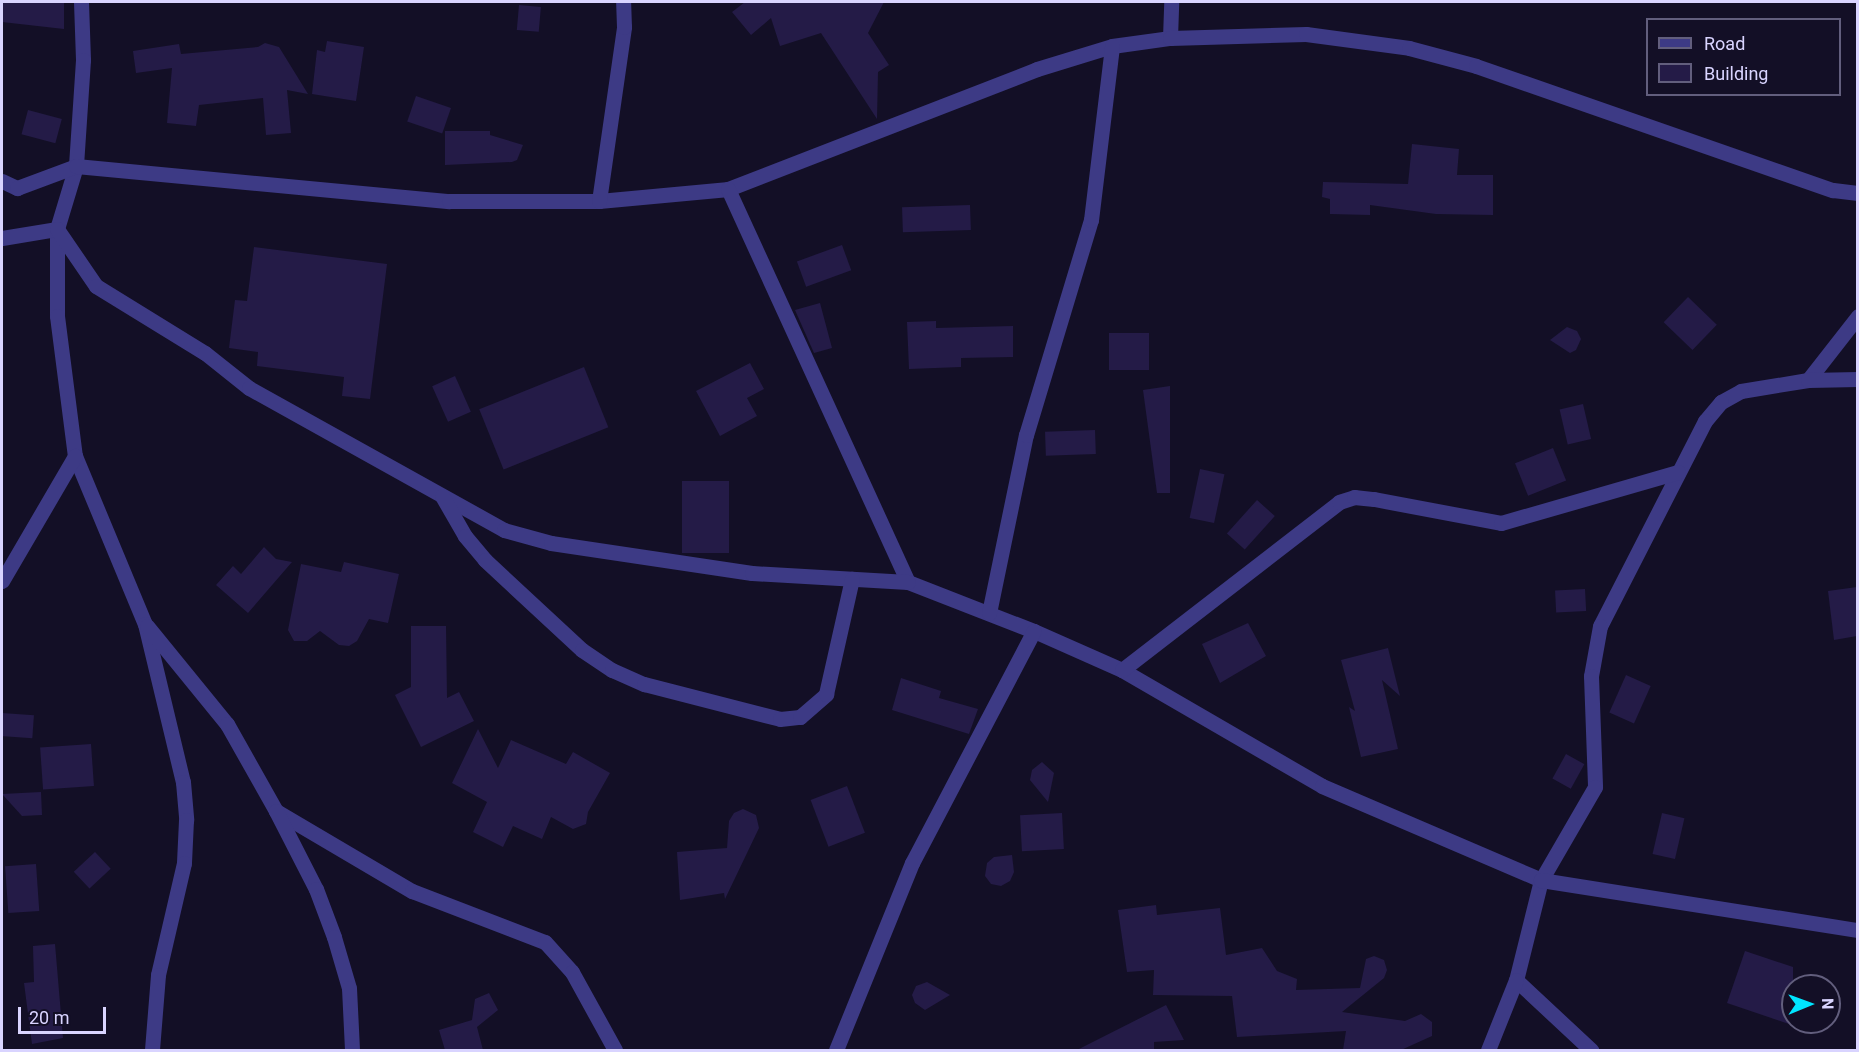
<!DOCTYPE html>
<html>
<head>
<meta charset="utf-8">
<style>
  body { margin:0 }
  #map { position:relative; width:1859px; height:1052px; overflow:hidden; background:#130f26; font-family:Roboto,sans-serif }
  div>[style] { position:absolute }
  .building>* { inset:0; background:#241b47; transform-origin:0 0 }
  .minor>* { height:15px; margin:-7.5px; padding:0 7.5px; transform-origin:7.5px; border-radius:7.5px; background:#3d3a85 }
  span { translate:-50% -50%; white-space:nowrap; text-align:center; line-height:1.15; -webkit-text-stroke:4.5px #130f26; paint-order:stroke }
  .frame { position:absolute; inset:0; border:3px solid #d9d4ff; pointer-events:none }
  .legend { position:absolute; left:1646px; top:18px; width:195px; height:78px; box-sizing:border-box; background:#130f26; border:2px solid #625e7d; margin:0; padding:8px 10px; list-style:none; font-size:18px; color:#d9d4ff }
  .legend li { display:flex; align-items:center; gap:12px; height:30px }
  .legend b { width:30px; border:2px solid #625e7d }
  .north { position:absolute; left:1781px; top:974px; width:60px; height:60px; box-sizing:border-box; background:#130f26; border:2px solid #625e7d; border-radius:50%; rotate:89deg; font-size:16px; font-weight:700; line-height:24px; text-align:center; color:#d9d4ff }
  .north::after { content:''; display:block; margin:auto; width:21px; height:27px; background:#00e5ff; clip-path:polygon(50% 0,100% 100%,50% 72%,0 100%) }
  .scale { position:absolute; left:18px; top:1007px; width:88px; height:27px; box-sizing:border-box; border:3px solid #d9d4ff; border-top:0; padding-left:8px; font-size:18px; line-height:21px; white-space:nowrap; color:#d9d4ff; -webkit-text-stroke:4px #130f26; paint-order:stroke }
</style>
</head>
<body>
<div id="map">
  <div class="building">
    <i style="clip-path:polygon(2px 2px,64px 2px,64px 29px,2px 22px)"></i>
    <i style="clip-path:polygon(745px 2px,884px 2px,868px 33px,889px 65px,878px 72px,877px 119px,821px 33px,780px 46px,771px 18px,751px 35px,732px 12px)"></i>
    <i style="left:519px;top:5px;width:22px;height:25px;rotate:5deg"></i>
    <i style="clip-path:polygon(327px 41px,364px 47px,356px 101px,312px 94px,317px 50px,325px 52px)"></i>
    <i style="clip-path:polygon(265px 43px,279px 47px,308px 94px,287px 90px,291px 133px,266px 135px,263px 98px,199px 105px,196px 126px,167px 123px,172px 68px,136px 73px,133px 51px,179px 44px,181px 54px,258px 47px)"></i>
    <i style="left:416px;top:96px;width:37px;height:27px;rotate:19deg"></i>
    <i style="left:28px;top:110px;width:35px;height:25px;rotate:15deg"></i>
    <i style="clip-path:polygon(445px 131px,490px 131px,490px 135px,523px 145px,517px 160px,512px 162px,445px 165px)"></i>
    <i style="clip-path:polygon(1412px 144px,1459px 149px,1457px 175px,1493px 175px,1493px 215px,1436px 214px,1370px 205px,1370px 215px,1330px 214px,1330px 199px,1322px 197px,1323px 182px,1408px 184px)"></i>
    <i style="left:970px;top:205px;width:25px;height:68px;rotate:88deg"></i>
    <i style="left:842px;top:245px;width:27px;height:48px;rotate:70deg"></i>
    <i style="clip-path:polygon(254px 247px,387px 264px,370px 399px,342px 396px,344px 377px,257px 366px,258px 352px,229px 348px,235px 300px,247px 301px)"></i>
    <i style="left:1688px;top:297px;width:40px;height:35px;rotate:44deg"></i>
    <i style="clip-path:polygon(820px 303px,832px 348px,814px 353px,795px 310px)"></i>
    <i style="clip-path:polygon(936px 321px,936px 328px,1013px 326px,1013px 357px,961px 358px,961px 367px,909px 369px,907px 322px)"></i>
    <i style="clip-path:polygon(1567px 327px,1577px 331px,1581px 339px,1576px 350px,1570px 353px,1550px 340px)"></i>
    <i style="left:1109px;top:333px;width:40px;height:37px"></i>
    <i style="clip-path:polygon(750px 363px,764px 389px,747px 398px,757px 416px,720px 436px,696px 391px)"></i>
    <i style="left:584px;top:367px;width:65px;height:113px;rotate:68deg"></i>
    <i style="left:455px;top:376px;width:39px;height:25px;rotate:66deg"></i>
    <i style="clip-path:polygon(1170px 386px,1170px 493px,1157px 493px,1143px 390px)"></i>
    <i style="left:1583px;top:404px;width:36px;height:24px;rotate:77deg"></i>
    <i style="left:1095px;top:430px;width:24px;height:50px;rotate:88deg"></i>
    <i style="left:1553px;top:448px;width:35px;height:41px;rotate:68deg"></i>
    <i style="left:1200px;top:469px;width:25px;height:50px;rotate:12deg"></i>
    <i style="left:682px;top:481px;width:47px;height:72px"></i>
    <i style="left:1257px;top:500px;width:24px;height:45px;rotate:42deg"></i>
    <i style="clip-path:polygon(264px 547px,276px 559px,292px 562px,248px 613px,216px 585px,233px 566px,241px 574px)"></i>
    <i style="clip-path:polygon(344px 562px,399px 574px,388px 623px,369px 619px,357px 641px,349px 646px,339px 645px,320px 631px,307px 641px,294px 641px,288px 630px,301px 564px,341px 572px)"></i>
    <i style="clip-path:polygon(1857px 587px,1857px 636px,1834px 640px,1828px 591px)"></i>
    <i style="left:1585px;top:589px;width:22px;height:30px;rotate:87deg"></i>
    <i style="clip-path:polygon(1248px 623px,1266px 656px,1220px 683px,1202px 644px)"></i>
    <i style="clip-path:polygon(411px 626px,446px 626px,447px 698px,459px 692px,474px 721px,421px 747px,395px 695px,411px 687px)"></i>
    <i style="clip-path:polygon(1388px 648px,1400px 696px,1382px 680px,1398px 749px,1361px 757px,1349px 707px,1355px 711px,1341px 660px)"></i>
    <i style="left:1626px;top:675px;width:27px;height:41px;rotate:24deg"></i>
    <i style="clip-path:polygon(901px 678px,941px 691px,939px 698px,978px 709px,969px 734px,892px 710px)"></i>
    <i style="left:2px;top:713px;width:32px;height:23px;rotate:4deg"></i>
    <i style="clip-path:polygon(478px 729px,498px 768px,511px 740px,566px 764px,573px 752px,610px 773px,588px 812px,586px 824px,573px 829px,551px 817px,542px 839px,513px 826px,503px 847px,473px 832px,487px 802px,452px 783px)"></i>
    <i style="left:91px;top:744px;width:42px;height:51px;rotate:86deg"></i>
    <i style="left:1566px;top:754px;width:21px;height:28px;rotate:29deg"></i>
    <i style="clip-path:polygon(1042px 762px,1054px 773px,1048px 802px,1030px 780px,1032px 770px)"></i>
    <i style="left:847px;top:786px;width:50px;height:39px;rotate:69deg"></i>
    <i style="clip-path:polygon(41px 792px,42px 815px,22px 816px,2px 794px)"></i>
    <i style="clip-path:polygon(743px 809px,756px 815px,759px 828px,725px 899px,724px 893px,680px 900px,677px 852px,727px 848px,729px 821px,734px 813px)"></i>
    <i style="left:1062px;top:813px;width:36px;height:42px;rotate:87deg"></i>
    <i style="left:1662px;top:813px;width:23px;height:42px;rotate:13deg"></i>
    <i style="left:95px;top:852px;width:23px;height:29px;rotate:47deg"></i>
    <i style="clip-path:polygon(1012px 855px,1014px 872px,1010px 881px,1001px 886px,991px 884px,985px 876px,987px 863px,994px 857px)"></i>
    <i style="left:36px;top:864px;width:47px;height:31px;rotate:86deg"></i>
    <i style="clip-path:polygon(1156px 905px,1157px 915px,1220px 908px,1226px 955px,1262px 948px,1277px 971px,1297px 979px,1296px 990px,1360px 988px,1366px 959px,1374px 956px,1384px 960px,1387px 970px,1384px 978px,1342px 1012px,1405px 1021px,1421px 1014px,1432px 1022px,1432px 1036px,1401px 1050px,1343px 1050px,1346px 1031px,1237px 1037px,1232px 996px,1153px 995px,1154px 970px,1127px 972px,1118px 910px)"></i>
    <i style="clip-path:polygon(55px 944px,63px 1038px,32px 1044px,24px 983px,34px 982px,33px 946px)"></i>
    <i style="clip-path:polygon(1745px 951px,1793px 967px,1793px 1011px,1789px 1024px,1727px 1003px)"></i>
    <i style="clip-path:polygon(927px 982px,950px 995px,925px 1010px,915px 1003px,912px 995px,916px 986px)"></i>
    <i style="clip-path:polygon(489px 993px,498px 1010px,477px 1027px,483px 1050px,445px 1050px,439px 1030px,472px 1020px,475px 999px)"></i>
    <i style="clip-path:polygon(1166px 1005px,1184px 1040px,1154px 1042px,1154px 1050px,1077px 1050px)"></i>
  </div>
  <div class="minor">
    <i style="left:81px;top:2px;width:58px;rotate:88deg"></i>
    <i style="left:83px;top:60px;width:106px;rotate:93.8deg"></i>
    <i style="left:76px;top:166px;width:66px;rotate:106.8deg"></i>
    <i style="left:57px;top:229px;width:87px;rotate:90deg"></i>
    <i style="left:57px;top:316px;width:141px;rotate:82.7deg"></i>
    <i style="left:75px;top:456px;width:182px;rotate:67.4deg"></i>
    <i style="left:145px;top:624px;width:163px;rotate:76.5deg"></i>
    <i style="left:183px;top:782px;width:38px;rotate:85deg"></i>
    <i style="left:186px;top:820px;width:43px;rotate:92.7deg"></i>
    <i style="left:184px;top:863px;width:115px;rotate:103.1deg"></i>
    <i style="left:158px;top:975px;width:75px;rotate:94.6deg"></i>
    <i style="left:1170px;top:38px;width:36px;rotate:-88deg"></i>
    <i style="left:2px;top:181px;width:17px;rotate:25deg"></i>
    <i style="left:17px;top:188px;width:63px;rotate:-20.4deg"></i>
    <i style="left:76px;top:166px;width:375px;rotate:5.4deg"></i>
    <i style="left:449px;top:201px;width:150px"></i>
    <i style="left:599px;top:201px;width:130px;rotate:-5.3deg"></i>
    <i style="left:728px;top:189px;width:331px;rotate:-21.2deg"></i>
    <i style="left:1037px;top:69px;width:78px;rotate:-17deg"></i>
    <i style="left:1112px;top:46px;width:59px;rotate:-7.9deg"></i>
    <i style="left:1170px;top:38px;width:136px;rotate:-1.7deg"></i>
    <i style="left:1306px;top:34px;width:104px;rotate:7.7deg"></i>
    <i style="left:1409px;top:48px;width:69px;rotate:15deg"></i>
    <i style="left:1476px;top:66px;width:378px;rotate:19.2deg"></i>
    <i style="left:1833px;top:190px;width:25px;rotate:7deg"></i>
    <i style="left:728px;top:189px;width:432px;rotate:65.4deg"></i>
    <i style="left:908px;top:582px;width:135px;rotate:21.3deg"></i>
    <i style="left:1034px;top:631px;width:96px;rotate:23.9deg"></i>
    <i style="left:1122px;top:670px;width:231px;rotate:30.1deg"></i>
    <i style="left:1322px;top:786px;width:238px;rotate:23.2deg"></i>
    <i style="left:1541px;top:880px;width:103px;rotate:104deg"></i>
    <i style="left:1516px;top:980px;width:103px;rotate:43deg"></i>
    <i style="left:599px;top:201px;width:176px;rotate:-81.8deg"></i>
    <i style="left:624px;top:27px;width:25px;rotate:-92deg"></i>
    <i style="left:2px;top:238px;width:56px;rotate:-9.3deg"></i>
    <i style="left:57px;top:229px;width:69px;rotate:55.6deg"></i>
    <i style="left:96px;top:286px;width:128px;rotate:31.6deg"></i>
    <i style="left:205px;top:353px;width:56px;rotate:38.5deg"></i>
    <i style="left:249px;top:388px;width:292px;rotate:29.1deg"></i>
    <i style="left:504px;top:530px;width:49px;rotate:15.5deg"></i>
    <i style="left:551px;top:543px;width:203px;rotate:8.5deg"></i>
    <i style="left:752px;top:573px;width:156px;rotate:3.3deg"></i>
    <i style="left:1858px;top:316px;width:81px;rotate:128deg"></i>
    <i style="left:1808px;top:380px;width:68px;rotate:170.7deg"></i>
    <i style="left:1741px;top:391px;width:23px;rotate:151deg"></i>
    <i style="left:1721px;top:402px;width:25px;rotate:130deg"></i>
    <i style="left:1705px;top:421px;width:230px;rotate:117.1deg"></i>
    <i style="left:1600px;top:626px;width:51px;rotate:100.2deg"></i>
    <i style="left:1591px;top:676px;width:111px;rotate:87.9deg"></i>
    <i style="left:1595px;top:787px;width:108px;rotate:120.1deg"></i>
    <i style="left:1541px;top:880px;width:321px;rotate:9deg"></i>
    <i style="left:1808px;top:380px;width:50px;rotate:-1.1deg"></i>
    <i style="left:442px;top:496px;width:46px;rotate:60.1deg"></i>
    <i style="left:465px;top:536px;width:31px;rotate:50deg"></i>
    <i style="left:485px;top:560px;width:132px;rotate:42.9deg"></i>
    <i style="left:582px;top:650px;width:36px;rotate:34deg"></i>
    <i style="left:612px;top:670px;width:35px;rotate:24deg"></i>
    <i style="left:644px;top:684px;width:140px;rotate:14.4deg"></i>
    <i style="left:780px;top:719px;width:20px;rotate:-6deg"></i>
    <i style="left:800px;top:717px;width:35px;rotate:-41deg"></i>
    <i style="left:826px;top:694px;width:118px;rotate:-77.3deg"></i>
    <i style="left:2px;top:581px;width:145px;rotate:-59.7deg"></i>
    <i style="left:989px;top:613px;width:182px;rotate:-78.3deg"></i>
    <i style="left:1026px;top:435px;width:225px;rotate:-73.2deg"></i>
    <i style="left:1091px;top:220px;width:175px;rotate:-83.1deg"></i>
    <i style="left:147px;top:626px;width:127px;rotate:50.8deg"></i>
    <i style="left:227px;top:724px;width:100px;rotate:60.6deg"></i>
    <i style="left:276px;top:811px;width:158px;rotate:30.5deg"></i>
    <i style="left:412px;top:891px;width:142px;rotate:21deg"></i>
    <i style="left:545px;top:942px;width:40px;rotate:48deg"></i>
    <i style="left:572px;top:972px;width:89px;rotate:61.1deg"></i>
    <i style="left:1122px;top:670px;width:274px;rotate:-37.7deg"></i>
    <i style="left:1339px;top:502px;width:16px;rotate:-18deg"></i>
    <i style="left:1354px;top:497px;width:20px;rotate:6deg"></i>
    <i style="left:1374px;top:499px;width:129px;rotate:10.7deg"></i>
    <i style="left:1501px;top:523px;width:184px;rotate:-16.1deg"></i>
    <i style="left:276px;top:811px;width:88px;rotate:62.9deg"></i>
    <i style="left:316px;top:889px;width:51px;rotate:69.4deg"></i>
    <i style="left:334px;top:937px;width:53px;rotate:73.6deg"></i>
    <i style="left:349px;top:988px;width:62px;rotate:87.2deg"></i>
    <i style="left:836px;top:1050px;width:202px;rotate:-67.9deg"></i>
    <i style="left:912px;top:863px;width:262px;rotate:-62.3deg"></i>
    <i style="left:1488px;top:1050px;width:75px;rotate:-68.2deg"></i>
  </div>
  <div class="frame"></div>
  <ul class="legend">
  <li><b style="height:8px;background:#3d3a85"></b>Road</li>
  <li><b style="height:16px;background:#241b47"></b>Building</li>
  </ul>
  <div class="north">N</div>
  <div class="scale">20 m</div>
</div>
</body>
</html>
